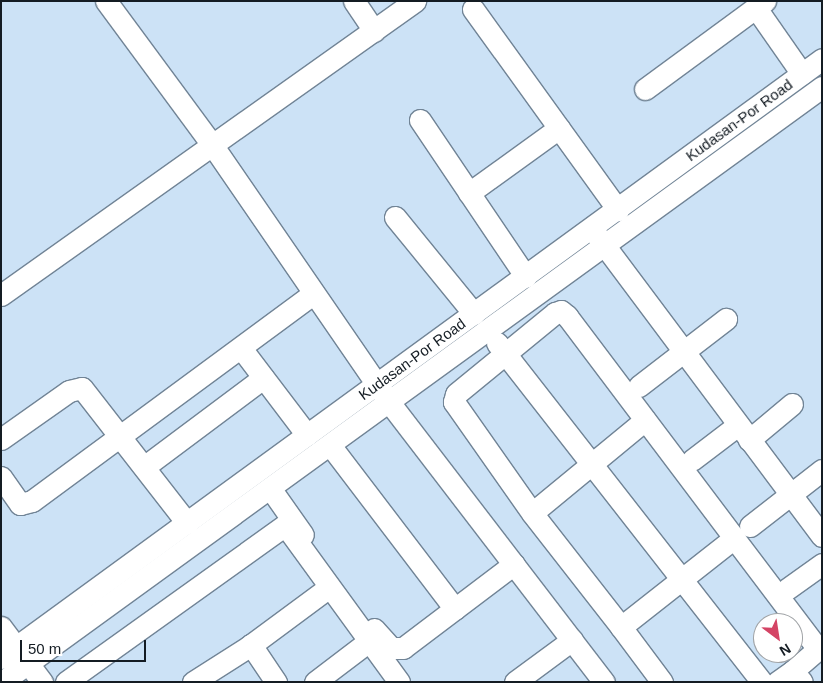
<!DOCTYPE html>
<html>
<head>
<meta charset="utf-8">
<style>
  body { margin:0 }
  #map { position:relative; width:823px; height:683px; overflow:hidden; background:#cce2f6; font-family:Helvetica,sans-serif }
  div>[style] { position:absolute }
  .roads { filter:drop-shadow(1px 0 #718496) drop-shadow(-1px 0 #718496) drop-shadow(0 1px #718496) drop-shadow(0 -1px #718496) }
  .minor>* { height:21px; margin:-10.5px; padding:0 10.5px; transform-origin:10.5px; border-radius:10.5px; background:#fff }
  span { translate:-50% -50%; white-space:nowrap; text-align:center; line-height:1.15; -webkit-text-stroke:5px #fff; paint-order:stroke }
  .street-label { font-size:15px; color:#141c23 }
  .frame { position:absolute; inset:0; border:2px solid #141c23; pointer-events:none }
  .north { position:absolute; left:753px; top:613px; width:50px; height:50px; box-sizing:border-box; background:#fff; border:1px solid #a1a4a7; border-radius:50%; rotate:149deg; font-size:14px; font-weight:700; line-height:20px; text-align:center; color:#141c23 }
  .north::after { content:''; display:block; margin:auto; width:18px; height:22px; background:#d44465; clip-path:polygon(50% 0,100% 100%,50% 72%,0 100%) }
  .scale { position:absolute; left:20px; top:640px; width:126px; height:22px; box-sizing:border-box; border:2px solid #141c23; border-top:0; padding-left:6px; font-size:15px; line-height:18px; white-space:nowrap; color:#141c23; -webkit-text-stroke:4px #fff; paint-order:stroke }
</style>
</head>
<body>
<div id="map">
  <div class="roads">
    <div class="minor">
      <i style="left:106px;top:1px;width:180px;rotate:53.6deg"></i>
      <i style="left:213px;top:146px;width:311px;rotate:55.5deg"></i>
      <i style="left:389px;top:402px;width:353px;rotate:52.5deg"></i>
      <i style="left:354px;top:1px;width:36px;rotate:56deg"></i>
      <i style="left:756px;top:8px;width:80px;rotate:55.1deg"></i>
      <i style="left:473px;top:9px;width:248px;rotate:54.2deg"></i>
      <i style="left:645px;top:89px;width:149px;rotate:-36.3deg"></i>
      <i style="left:420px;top:120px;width:189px;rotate:56deg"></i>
      <i style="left:469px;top:193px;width:111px;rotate:-35.8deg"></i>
      <i style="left:395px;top:217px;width:125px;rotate:50.8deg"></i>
      <i style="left:596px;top:234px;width:377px;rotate:53.2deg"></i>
      <i style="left:1px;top:295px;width:508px;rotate:-35.38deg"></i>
      <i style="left:497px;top:343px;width:430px;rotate:52deg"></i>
      <i style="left:241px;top:348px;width:109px;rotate:52.8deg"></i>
      <i style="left:639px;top:386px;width:110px;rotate:-37.6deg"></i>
      <i style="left:645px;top:420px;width:146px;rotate:140.5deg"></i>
      <i style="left:532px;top:513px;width:136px;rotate:-125.1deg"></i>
      <i style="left:454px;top:402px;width:8px;rotate:-76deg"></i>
      <i style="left:456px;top:394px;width:128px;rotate:-39.3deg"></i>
      <i style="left:555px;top:313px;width:6px;rotate:-18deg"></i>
      <i style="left:561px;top:311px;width:8px;rotate:40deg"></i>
      <i style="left:567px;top:316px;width:278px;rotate:53deg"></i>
      <i style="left:734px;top:538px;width:139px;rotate:52.9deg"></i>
      <i style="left:818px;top:649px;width:33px;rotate:139deg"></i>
      <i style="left:793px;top:671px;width:14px;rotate:51deg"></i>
      <i style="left:1px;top:439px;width:83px;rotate:-35.2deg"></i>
      <i style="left:69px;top:391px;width:13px;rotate:-13deg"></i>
      <i style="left:82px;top:388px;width:171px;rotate:52.1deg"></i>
      <i style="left:749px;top:440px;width:56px;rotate:-39.9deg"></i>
      <i style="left:330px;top:445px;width:206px;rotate:52.7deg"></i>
      <i style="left:692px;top:460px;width:58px;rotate:-37.3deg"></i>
      <i style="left:144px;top:467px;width:149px;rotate:-36.8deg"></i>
      <i style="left:1px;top:477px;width:33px;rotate:55deg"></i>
      <i style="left:20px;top:504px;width:12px;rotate:-14deg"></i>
      <i style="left:32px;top:501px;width:350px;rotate:-36.4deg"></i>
      <i style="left:270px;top:488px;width:57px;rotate:54.9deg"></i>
      <i style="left:532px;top:513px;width:145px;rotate:52deg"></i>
      <i style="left:750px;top:526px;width:91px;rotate:-37.9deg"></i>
      <i style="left:787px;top:589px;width:43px;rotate:-35.5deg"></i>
      <i style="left:1px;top:627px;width:69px;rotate:53.3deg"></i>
      <i style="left:374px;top:629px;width:25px;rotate:48deg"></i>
      <i style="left:391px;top:648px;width:12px"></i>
      <i style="left:403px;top:648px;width:139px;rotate:-37.1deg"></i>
      <i style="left:1px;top:658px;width:1016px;rotate:-36.11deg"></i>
      <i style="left:2px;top:682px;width:1013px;rotate:-35.97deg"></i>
      <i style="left:66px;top:682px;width:269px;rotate:-35.6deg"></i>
      <i style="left:285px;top:525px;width:194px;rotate:54deg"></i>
      <i style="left:193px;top:682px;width:69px;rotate:-32.5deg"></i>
      <i style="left:276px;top:682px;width:45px;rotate:-124deg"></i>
      <i style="left:251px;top:645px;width:96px;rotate:-36.5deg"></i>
      <i style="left:315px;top:682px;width:68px;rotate:-37.2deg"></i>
      <i style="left:515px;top:682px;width:71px;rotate:-36.4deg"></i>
      <i style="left:662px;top:682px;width:69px;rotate:-126.7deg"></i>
      <i style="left:621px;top:627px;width:144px;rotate:-38.2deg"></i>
      <i style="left:777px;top:682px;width:19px;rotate:-35deg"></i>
    </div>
  </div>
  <div class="street-label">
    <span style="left:739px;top:120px;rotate:-36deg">Kudasan-Por Road</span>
    <span style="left:412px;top:359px;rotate:-36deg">Kudasan-Por Road</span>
  </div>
  <div class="frame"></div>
  <div class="north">N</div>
  <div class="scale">50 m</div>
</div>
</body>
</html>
